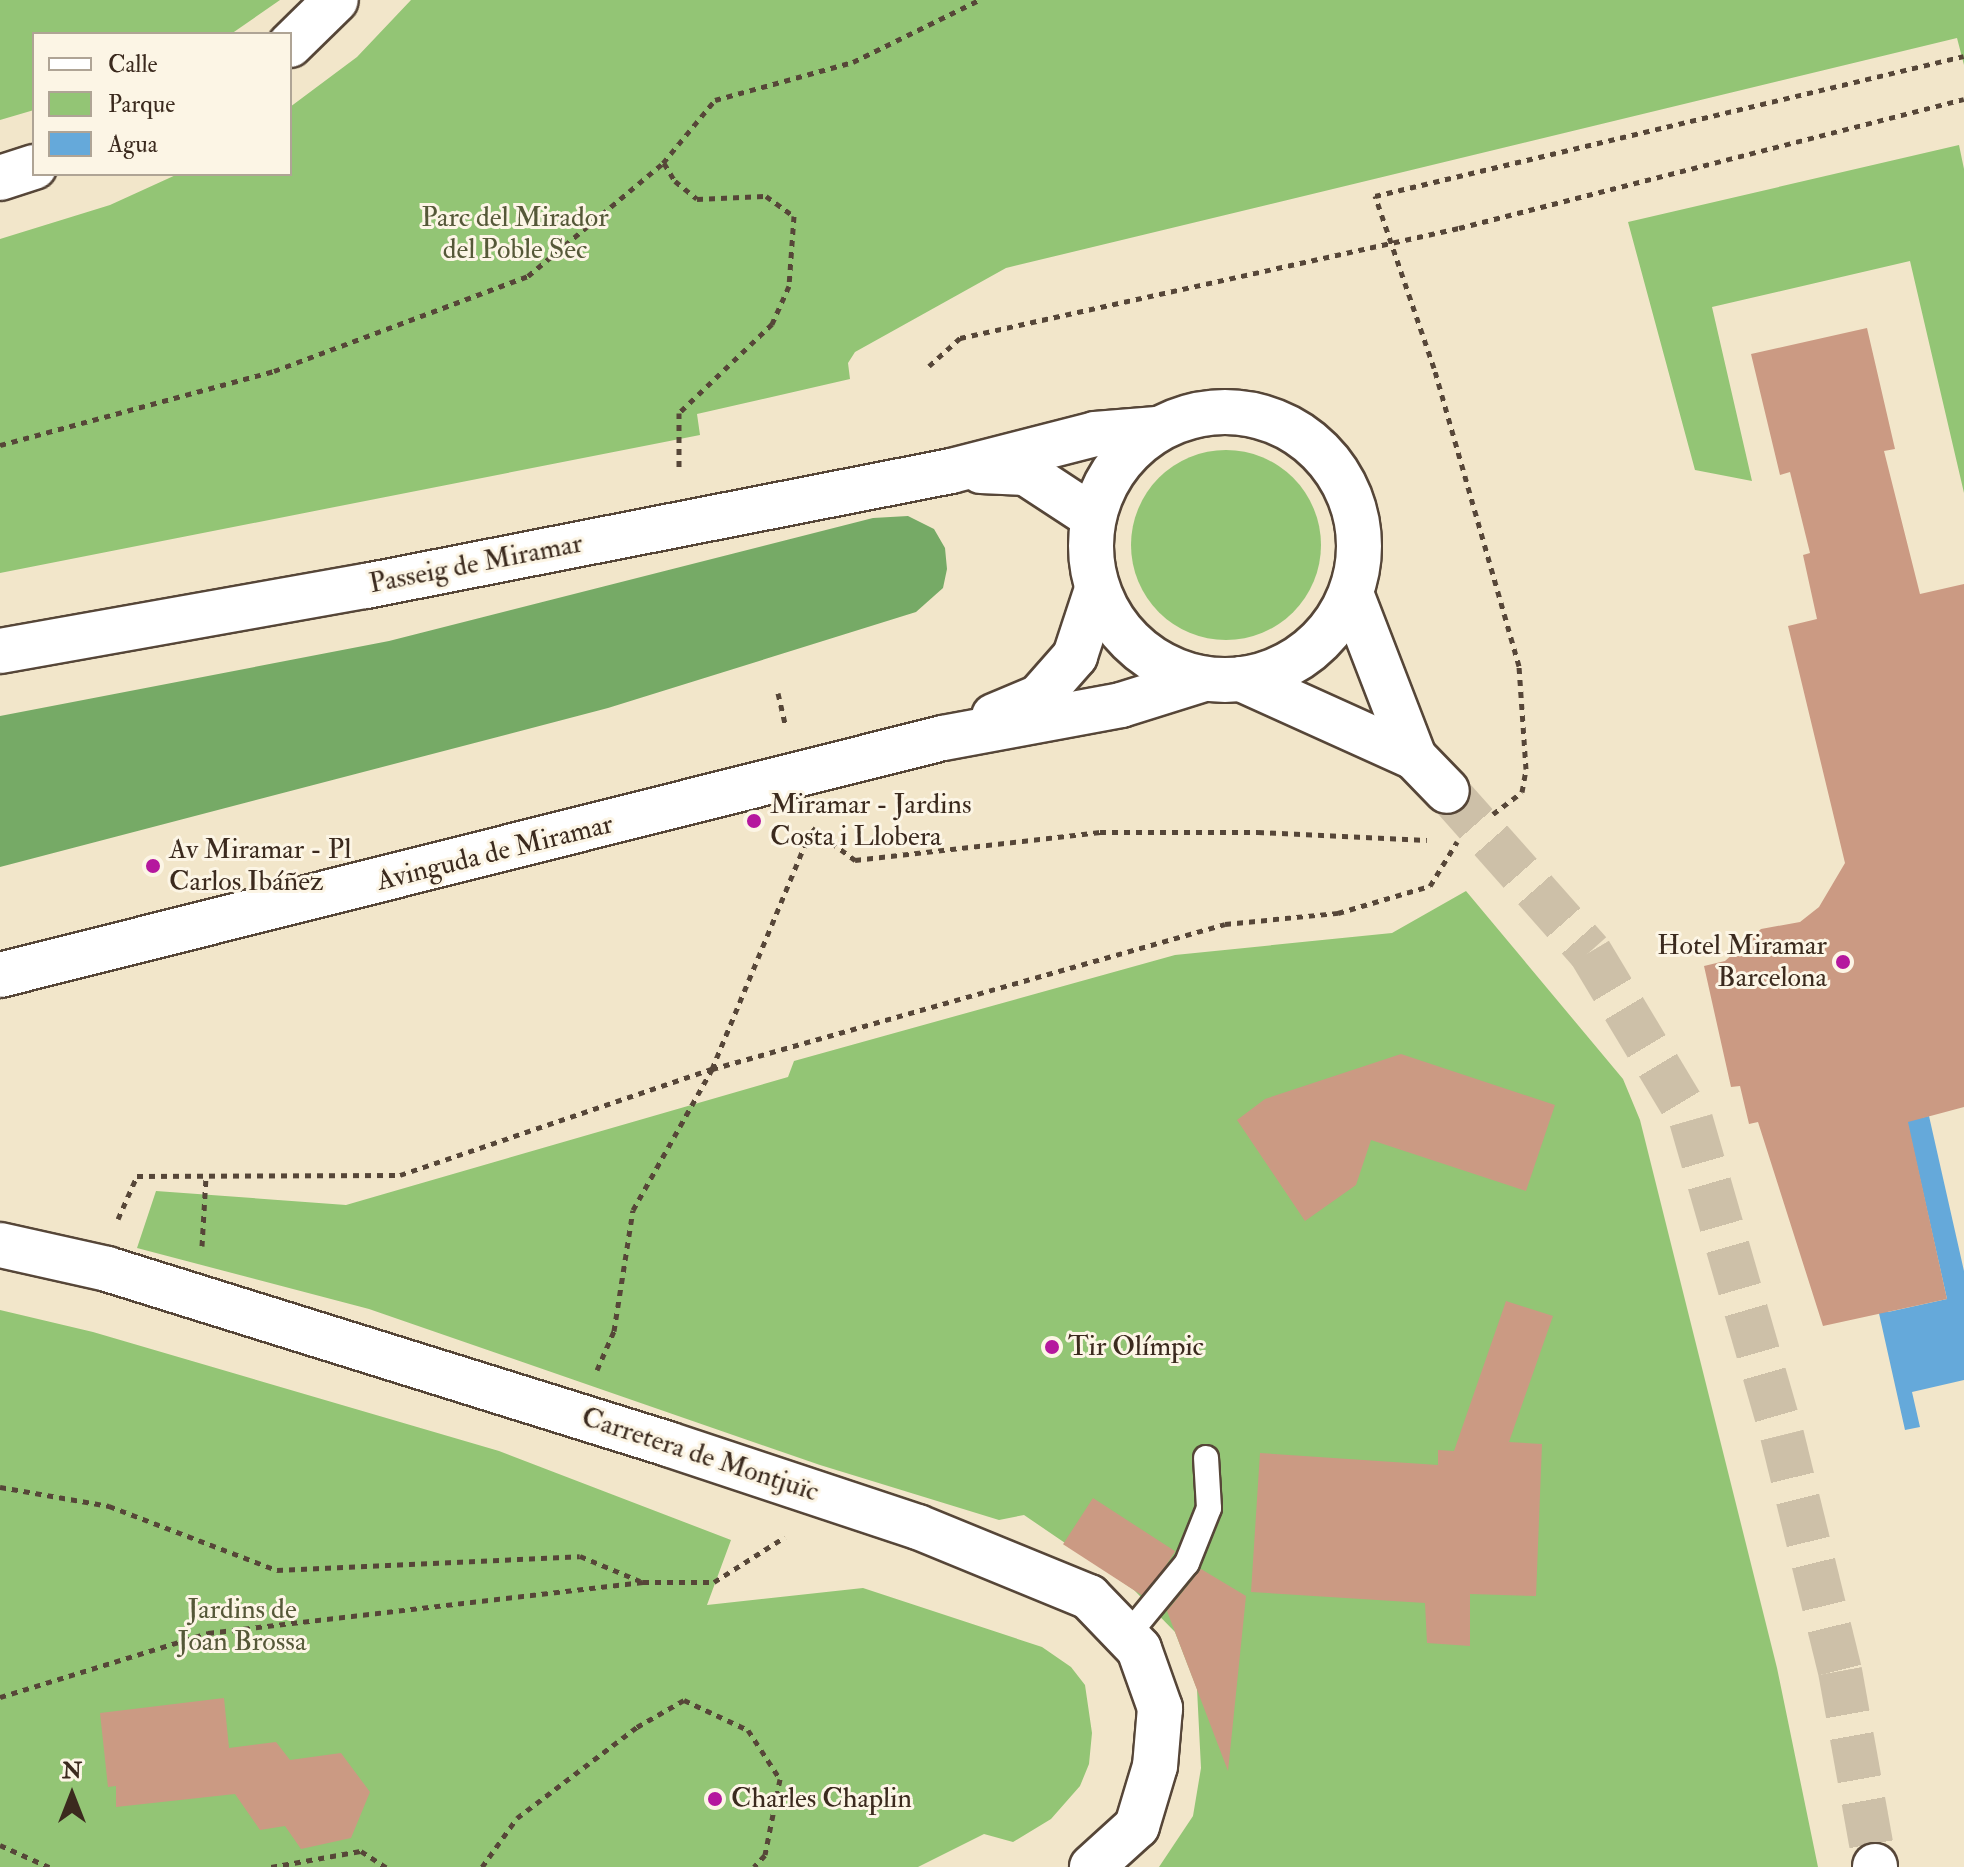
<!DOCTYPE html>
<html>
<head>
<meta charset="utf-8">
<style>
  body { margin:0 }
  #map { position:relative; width:1964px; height:1867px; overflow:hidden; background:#f2e6ca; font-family:"IM FELL Double Pica",serif }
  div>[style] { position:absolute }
  .green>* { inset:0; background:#93c575 }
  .round { border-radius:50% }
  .forest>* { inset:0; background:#76aa66 }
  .water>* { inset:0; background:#65a9da }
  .building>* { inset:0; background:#cb9a83; transform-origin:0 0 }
  .secondary-tunnel>* { height:44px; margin-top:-22px; transform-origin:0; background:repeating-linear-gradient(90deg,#cdc0a8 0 44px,transparent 0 66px) }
  .path>* { height:5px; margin-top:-2.5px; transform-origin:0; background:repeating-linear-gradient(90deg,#564638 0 6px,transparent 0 12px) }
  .roads { filter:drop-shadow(2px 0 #564638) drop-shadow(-2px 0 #564638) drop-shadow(0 2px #564638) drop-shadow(0 -2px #564638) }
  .lane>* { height:24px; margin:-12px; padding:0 12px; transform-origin:12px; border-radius:12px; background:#fff }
  .street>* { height:44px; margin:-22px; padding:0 22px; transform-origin:22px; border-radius:22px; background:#fff }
  .secondary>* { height:44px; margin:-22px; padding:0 22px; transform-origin:22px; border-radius:22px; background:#fff }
  .secondary>.ring { margin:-22px; padding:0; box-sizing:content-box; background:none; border:44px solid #fff; border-radius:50% }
  .dots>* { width:22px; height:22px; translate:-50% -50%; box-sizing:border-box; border:4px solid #fcf5e5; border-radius:50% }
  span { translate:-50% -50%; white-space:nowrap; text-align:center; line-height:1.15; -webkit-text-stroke:6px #fcf5e5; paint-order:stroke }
  .park-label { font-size:28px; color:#555838 }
  .street-label { font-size:28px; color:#3b2a1e }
  .poi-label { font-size:28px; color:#3b2a1e }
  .left { translate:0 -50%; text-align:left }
  .right { translate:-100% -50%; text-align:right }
  .legend { position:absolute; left:32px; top:32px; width:260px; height:144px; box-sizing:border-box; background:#fcf5e5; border:2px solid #afa495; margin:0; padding:10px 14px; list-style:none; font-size:24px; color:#3b2a1e }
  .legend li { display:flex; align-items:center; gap:16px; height:40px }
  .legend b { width:40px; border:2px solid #afa495 }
  .north { position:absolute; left:32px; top:1755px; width:80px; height:80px; -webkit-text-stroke:6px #fcf5e5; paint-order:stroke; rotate:0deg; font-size:22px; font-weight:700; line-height:32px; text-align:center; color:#3b2a1e }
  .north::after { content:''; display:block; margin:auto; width:28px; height:36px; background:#3b2a1e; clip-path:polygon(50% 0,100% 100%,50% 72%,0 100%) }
</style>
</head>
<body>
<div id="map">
  <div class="green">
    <i style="clip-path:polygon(0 0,280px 0,231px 34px,34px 34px,34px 110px,0 120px)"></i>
    <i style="clip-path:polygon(411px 0,1964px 0,1964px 65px,1957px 38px,1006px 268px,855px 352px,848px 363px,850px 379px,697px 414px,700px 435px,0 573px,0 239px,110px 205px,178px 174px,290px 174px,290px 107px,357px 57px)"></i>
    <i style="clip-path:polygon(1959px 145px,1964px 169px,1964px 493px,1910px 261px,1712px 307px,1752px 481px,1695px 470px,1628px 222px)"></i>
    <i class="round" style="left:1131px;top:450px;width:190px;height:190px"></i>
    <i style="clip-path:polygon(1466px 891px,1623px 1079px,1640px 1120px,1777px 1668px,1818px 1867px,1159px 1867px,1193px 1816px,1201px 1768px,1197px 1689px,1175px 1632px,1134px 1590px,1024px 1515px,999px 1520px,820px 1465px,369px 1309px,137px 1248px,156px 1191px,346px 1205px,788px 1077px,794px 1061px,1175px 955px,1392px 933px)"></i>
    <i style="clip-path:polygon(0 1310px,93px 1332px,499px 1451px,731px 1540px,707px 1605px,863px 1588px,1042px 1647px,1071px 1667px,1085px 1685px,1092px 1733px,1089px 1764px,1080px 1786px,1051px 1819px,1013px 1842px,984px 1834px,918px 1867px,0 1867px)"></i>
  </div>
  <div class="forest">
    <i style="clip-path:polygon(908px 516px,934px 529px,945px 548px,947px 569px,943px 588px,916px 612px,608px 708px,0 867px,0 716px,389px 641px,873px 518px)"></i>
  </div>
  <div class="water">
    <i style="clip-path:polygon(1929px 1116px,1964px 1271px,1964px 1380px,1912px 1392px,1920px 1427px,1905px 1430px,1870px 1273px,1888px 1312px,1947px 1299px,1907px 1121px)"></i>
  </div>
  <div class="building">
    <i style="clip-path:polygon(1867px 328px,1895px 449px,1884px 451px,1920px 594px,1964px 584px,1964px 1107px,1908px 1122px,1947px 1299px,1823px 1326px,1758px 1122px,1749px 1124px,1740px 1086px,1731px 1087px,1704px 966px,1725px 961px,1761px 929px,1800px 922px,1819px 907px,1845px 863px,1788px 626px,1817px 619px,1803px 555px,1810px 553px,1790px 472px,1780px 475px,1751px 354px)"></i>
    <i style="clip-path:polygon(1401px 1054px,1555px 1105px,1526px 1191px,1371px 1140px,1356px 1185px,1305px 1221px,1237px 1120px,1265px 1099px)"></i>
    <i style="clip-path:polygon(1506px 1301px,1553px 1316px,1509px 1442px,1542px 1444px,1536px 1596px,1470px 1594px,1470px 1646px,1427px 1643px,1425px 1603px,1251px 1592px,1260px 1453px,1438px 1465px,1438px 1450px,1454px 1451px)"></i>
    <i style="left:1093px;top:1498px;width:98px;height:55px;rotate:33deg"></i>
    <i style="clip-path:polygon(1201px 1569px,1246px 1596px,1228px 1771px,1167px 1611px)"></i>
    <i style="clip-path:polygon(224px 1698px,229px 1748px,276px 1742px,290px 1760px,341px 1753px,370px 1792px,351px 1838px,301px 1849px,285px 1826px,260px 1830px,235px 1794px,116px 1807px,116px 1786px,108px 1787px,100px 1713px)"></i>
  </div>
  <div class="secondary-tunnel">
    <i style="left:1447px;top:791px;width:215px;rotate:48.4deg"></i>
    <i style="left:1590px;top:952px;width:196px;rotate:59deg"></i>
    <i style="left:1691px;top:1120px;width:328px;rotate:73.9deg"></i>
    <i style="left:1782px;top:1435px;width:243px;rotate:76.2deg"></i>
    <i style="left:1840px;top:1671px;width:198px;rotate:79.8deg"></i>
  </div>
  <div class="path">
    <i style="left:664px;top:163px;width:21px;rotate:59deg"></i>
    <i style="left:675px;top:181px;width:28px;rotate:39deg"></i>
    <i style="left:697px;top:199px;width:69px;rotate:-2.5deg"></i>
    <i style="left:766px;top:196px;width:34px;rotate:36deg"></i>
    <i style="left:794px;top:216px;width:70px;rotate:94.1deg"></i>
    <i style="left:789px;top:286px;width:42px;rotate:114.1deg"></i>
    <i style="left:772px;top:324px;width:129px;rotate:136.3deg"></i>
    <i style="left:679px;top:413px;width:57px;rotate:90deg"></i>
    <i style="left:929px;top:366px;width:42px;rotate:-42.1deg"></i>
    <i style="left:960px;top:338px;width:511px;rotate:-12.43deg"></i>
    <i style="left:1459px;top:228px;width:521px;rotate:-14.33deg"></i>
    <i style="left:0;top:445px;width:284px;rotate:-15.1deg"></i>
    <i style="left:274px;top:371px;width:271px;rotate:-20.5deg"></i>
    <i style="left:528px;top:276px;width:176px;rotate:-39.9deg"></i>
    <i style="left:663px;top:163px;width:82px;rotate:-50.5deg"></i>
    <i style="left:715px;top:100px;width:143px;rotate:-15.4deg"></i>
    <i style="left:853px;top:62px;width:140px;rotate:-26.2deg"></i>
    <i style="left:778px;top:693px;width:35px;rotate:77deg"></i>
    <i style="left:1493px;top:814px;width:36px;rotate:-37deg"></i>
    <i style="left:1522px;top:792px;width:23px;rotate:-80deg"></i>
    <i style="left:1526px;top:769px;width:103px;rotate:-93.9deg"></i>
    <i style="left:1519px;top:666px;width:310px;rotate:-105.9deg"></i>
    <i style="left:1434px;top:368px;width:182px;rotate:-108.9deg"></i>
    <i style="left:1375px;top:196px;width:605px;rotate:-13.37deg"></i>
    <i style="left:812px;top:828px;width:54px;rotate:36.7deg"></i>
    <i style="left:855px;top:860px;width:247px;rotate:-6.5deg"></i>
    <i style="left:1100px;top:832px;width:158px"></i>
    <i style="left:1258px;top:832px;width:169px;rotate:2.7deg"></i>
    <i style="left:118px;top:1219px;width:47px;rotate:-66.2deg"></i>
    <i style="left:137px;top:1176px;width:263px;rotate:-0.2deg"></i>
    <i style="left:400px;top:1175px;width:330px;rotate:-18.8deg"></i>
    <i style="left:712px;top:1069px;width:533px;rotate:-15.78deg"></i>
    <i style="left:1225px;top:924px;width:114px;rotate:-5.6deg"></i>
    <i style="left:1338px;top:913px;width:96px;rotate:-16.4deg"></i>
    <i style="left:1430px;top:886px;width:52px;rotate:-58.5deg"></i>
    <i style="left:202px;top:1246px;width:70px;rotate:-86.7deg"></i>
    <i style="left:597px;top:1370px;width:43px;rotate:-66.4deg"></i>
    <i style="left:614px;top:1331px;width:122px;rotate:-81.1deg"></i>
    <i style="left:633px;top:1210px;width:162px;rotate:-60.7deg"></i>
    <i style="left:712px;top:1069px;width:261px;rotate:-67.5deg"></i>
    <i style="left:0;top:1487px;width:111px;rotate:9.9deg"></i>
    <i style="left:109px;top:1506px;width:180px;rotate:20.9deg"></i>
    <i style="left:277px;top:1570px;width:303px;rotate:-2.6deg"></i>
    <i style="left:580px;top:1556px;width:65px;rotate:22.6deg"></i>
    <i style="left:0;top:1697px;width:218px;rotate:-17.1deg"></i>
    <i style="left:208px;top:1633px;width:438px;rotate:-6.7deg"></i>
    <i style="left:643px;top:1582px;width:71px"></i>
    <i style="left:714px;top:1582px;width:84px;rotate:-32.4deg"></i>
    <i style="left:0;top:1845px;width:54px;rotate:24.2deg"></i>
    <i style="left:271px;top:1867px;width:91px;rotate:-10.1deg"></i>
    <i style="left:361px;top:1851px;width:30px;rotate:33deg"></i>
    <i style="left:482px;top:1867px;width:60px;rotate:-54.5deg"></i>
    <i style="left:517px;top:1818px;width:151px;rotate:-37.2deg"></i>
    <i style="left:637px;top:1727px;width:54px;rotate:-29.9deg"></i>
    <i style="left:684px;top:1700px;width:71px;rotate:25.1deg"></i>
    <i style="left:748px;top:1730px;width:59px;rotate:56.9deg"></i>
    <i style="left:780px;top:1779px;width:77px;rotate:101.2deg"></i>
    <i style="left:765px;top:1855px;width:16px;rotate:133deg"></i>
  </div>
  <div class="roads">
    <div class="lane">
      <i style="left:1127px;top:1636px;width:94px;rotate:-50.6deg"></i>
      <i style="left:1187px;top:1563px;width:59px;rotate:-68.2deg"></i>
      <i style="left:1209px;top:1508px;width:50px;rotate:-93.4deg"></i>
    </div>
    <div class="street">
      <i style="left:0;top:1245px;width:110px;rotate:12.6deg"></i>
      <i style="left:107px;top:1269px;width:588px;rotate:17.32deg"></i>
      <i style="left:668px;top:1444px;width:263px;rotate:18.4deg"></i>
      <i style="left:918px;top:1527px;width:185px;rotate:22.3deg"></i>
      <i style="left:1089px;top:1597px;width:72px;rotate:46.1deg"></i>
      <i style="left:1139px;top:1649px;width:63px;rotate:70.4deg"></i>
      <i style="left:1160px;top:1708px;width:58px;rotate:94.9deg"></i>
      <i style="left:1155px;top:1766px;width:63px;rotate:106.7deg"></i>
      <i style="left:1137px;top:1826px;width:61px;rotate:137.7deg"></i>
    </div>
    <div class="secondary">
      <i style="left:290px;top:45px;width:64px;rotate:-44.4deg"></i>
      <i style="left:0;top:178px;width:36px;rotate:-18deg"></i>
      <i class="ring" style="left:1091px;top:412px;width:224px;height:224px"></i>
      <i style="left:981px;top:471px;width:45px;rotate:2.5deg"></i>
      <i style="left:1026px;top:473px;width:80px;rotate:33.3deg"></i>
      <i style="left:1352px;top:596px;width:173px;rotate:68.9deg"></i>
      <i style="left:0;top:651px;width:372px;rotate:-10.1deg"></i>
      <i style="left:366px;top:586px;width:596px;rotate:-11.12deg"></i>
      <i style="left:951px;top:471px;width:149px;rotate:-14.4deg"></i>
      <i style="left:1095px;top:434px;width:62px;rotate:-4.6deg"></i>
      <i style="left:1241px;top:679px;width:190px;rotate:24.3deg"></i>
      <i style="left:1414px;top:757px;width:47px;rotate:45.9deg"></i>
      <i style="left:994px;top:716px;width:49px;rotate:-22.9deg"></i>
      <i style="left:1039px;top:697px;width:55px;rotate:-48.7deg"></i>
      <i style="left:1075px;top:656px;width:71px;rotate:-71.8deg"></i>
      <i style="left:0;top:975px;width:972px;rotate:-14.11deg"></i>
      <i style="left:943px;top:738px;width:181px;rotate:-10.5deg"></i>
      <i style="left:1121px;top:705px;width:87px;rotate:-17.4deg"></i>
      <i style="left:1875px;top:1866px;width:1px;rotate:90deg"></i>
    </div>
  </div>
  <div class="dots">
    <i style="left:754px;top:821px;background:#b5179e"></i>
    <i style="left:153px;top:866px;background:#b5179e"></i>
    <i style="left:1843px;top:962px;background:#b5179e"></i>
    <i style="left:1052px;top:1347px;background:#b5179e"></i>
    <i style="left:715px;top:1799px;background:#b5179e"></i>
  </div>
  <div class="park-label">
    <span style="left:515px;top:234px">Parc del Mirador<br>del Poble Sec</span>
    <span style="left:242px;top:1626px">Jardins de<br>Joan Brossa</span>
  </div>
  <div class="street-label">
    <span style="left:476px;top:564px;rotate:-11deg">Passeig de Miramar</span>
    <span style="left:495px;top:853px;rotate:-14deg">Avinguda de Miramar</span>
    <span style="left:700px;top:1455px;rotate:18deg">Carretera de Montjuïc</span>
  </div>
  <div class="poi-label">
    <span class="left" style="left:770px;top:821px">Miramar - Jardins<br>Costa i Llobera</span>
    <span class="left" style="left:169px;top:866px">Av Miramar - Pl<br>Carlos Ibáñez</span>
    <span class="right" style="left:1827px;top:962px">Hotel Miramar<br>Barcelona</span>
    <span class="left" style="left:1068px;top:1347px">Tir Olímpic</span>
    <span class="left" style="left:731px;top:1799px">Charles Chaplin</span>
  </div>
  <ul class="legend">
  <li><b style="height:10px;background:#fff"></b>Calle</li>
  <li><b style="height:22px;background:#93c575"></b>Parque</li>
  <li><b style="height:22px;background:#65a9da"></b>Agua</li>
  </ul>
  <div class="north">N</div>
</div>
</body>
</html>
